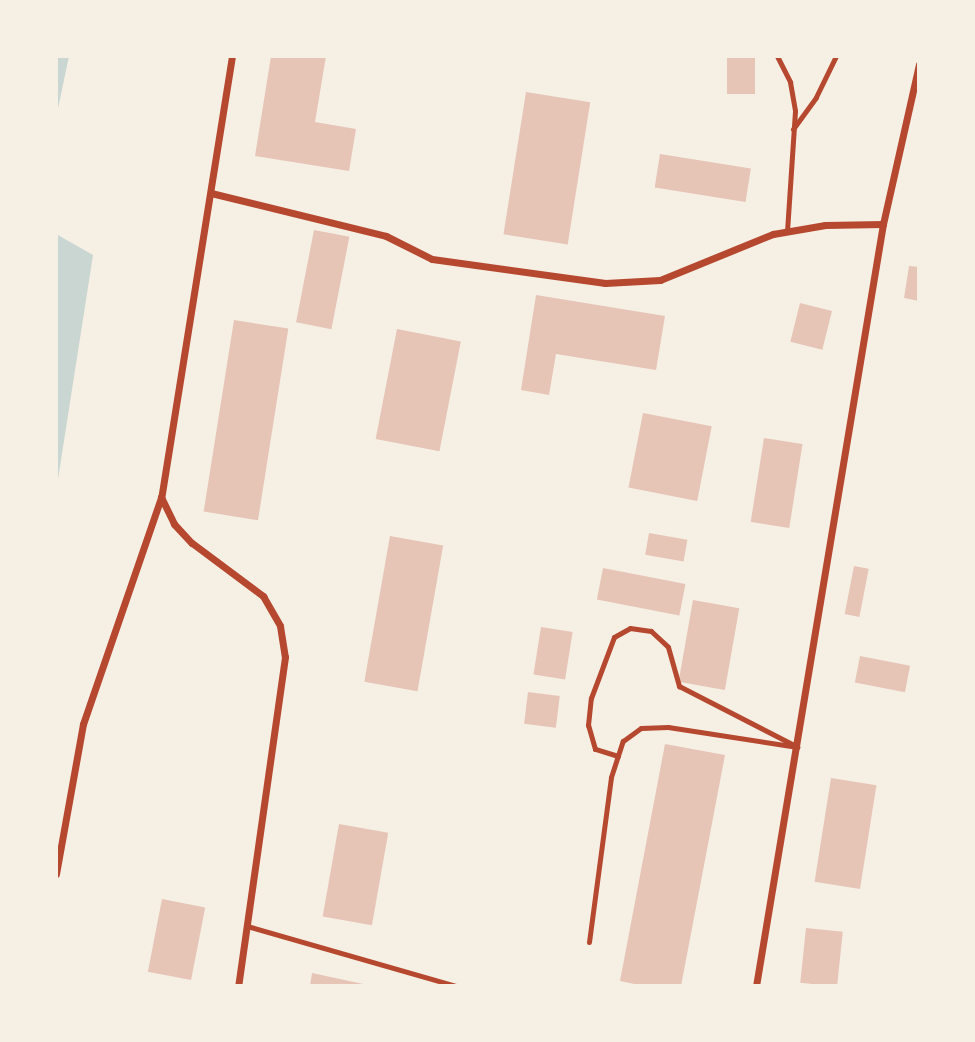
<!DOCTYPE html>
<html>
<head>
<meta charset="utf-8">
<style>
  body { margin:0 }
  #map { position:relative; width:975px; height:1042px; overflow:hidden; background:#f6efe4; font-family:Lato,sans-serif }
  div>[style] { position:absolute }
  .water>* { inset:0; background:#c9d6d2 }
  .building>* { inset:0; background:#e6c5b7; transform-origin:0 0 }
  .service>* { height:5px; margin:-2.5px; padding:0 2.5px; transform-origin:2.5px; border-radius:2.5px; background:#b5482f }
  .minor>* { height:7px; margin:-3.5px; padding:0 3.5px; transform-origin:3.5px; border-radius:3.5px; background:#b5482f }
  span { translate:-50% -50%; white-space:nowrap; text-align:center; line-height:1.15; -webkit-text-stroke:5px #f6efe4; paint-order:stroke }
  .frame { position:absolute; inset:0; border:58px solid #f6efe4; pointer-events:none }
</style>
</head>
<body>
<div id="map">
  <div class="water">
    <i style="clip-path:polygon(56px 56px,69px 56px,56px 118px)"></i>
    <i style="clip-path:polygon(56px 234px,93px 255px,56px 492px)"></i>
  </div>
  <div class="building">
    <i style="clip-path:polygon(271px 56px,326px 56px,315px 122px,356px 129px,349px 171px,255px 156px)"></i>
    <i style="left:727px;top:56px;width:28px;height:38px"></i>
    <i style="left:526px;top:92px;width:65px;height:144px;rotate:9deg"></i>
    <i style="left:660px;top:154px;width:92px;height:34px;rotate:9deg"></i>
    <i style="left:314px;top:230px;width:36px;height:94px;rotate:11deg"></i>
    <i style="clip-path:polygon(909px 266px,919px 267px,919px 301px,904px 298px)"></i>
    <i style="clip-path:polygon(536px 295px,665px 316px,656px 370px,556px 354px,549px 395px,521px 390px)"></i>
    <i style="left:800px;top:303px;width:33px;height:40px;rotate:14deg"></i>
    <i style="left:234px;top:320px;width:55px;height:194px;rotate:9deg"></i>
    <i style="left:397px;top:329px;width:65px;height:112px;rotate:11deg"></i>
    <i style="left:643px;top:413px;width:70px;height:76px;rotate:11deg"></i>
    <i style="left:764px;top:438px;width:39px;height:85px;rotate:9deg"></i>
    <i style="left:649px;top:533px;width:39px;height:22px;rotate:10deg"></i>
    <i style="left:390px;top:536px;width:54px;height:148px;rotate:10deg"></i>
    <i style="left:854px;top:566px;width:15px;height:49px;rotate:11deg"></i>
    <i style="left:603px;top:568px;width:84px;height:32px;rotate:11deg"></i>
    <i style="left:693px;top:600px;width:47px;height:83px;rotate:10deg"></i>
    <i style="left:541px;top:627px;width:32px;height:48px;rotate:9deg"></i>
    <i style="left:860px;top:656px;width:51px;height:27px;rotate:11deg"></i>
    <i style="left:528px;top:692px;width:32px;height:32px;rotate:7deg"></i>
    <i style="clip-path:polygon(665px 744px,725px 755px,681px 986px,644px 986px,620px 981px)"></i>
    <i style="left:831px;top:778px;width:46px;height:105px;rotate:9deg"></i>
    <i style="left:339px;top:824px;width:50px;height:94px;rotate:10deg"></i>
    <i style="left:162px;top:899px;width:44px;height:74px;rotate:11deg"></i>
    <i style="left:806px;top:928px;width:37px;height:55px;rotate:6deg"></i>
    <i style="clip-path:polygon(312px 973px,368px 985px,367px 986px,310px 986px)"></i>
  </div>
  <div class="service">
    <i style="left:777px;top:56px;width:29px;rotate:63deg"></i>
    <i style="left:790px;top:82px;width:29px;rotate:80deg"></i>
    <i style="left:795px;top:111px;width:121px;rotate:93.8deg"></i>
    <i style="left:793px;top:129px;width:39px;rotate:-54deg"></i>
    <i style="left:816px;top:97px;width:46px;rotate:-64deg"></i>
    <i style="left:618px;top:756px;width:24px;rotate:-163deg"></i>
    <i style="left:595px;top:749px;width:25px;rotate:-106deg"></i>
    <i style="left:588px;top:725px;width:27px;rotate:-84deg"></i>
    <i style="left:591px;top:698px;width:65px;rotate:-69.3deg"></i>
    <i style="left:614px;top:637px;width:18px;rotate:-29deg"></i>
    <i style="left:630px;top:628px;width:21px;rotate:8deg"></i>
    <i style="left:651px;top:631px;width:23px;rotate:43deg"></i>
    <i style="left:668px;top:647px;width:41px;rotate:74.2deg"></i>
    <i style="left:679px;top:686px;width:127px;rotate:27.2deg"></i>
    <i style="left:247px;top:926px;width:217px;rotate:16deg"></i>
    <i style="left:589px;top:942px;width:166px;rotate:-82.4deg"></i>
    <i style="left:611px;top:777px;width:38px;rotate:-72deg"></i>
    <i style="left:623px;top:741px;width:22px;rotate:-36deg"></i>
    <i style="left:641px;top:728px;width:27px;rotate:-2deg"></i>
    <i style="left:668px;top:727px;width:131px;rotate:8.8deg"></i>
  </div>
  <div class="minor">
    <i style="left:232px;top:56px;width:447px;rotate:99.1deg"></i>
    <i style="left:161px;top:497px;width:30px;rotate:64deg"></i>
    <i style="left:174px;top:524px;width:26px;rotate:47deg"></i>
    <i style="left:192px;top:543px;width:89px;rotate:36.7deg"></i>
    <i style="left:263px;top:596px;width:34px;rotate:60deg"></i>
    <i style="left:280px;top:626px;width:31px;rotate:81deg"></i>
    <i style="left:285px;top:657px;width:332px;rotate:98.1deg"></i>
    <i style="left:211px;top:193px;width:180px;rotate:13.8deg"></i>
    <i style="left:386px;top:236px;width:51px;rotate:26.6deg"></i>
    <i style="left:432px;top:259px;width:175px;rotate:7.9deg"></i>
    <i style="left:605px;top:283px;width:55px;rotate:-3.1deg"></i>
    <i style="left:660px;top:280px;width:122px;rotate:-22.2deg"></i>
    <i style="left:773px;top:234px;width:53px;rotate:-9.8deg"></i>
    <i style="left:825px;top:225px;width:58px;rotate:-1deg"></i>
    <i style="left:56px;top:874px;width:152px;rotate:-79.8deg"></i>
    <i style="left:83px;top:724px;width:240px;rotate:-71deg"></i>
    <i style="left:756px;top:986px;width:773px;rotate:-80.54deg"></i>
    <i style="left:883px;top:224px;width:164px;rotate:-77.3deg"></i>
  </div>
  <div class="frame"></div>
</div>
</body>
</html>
